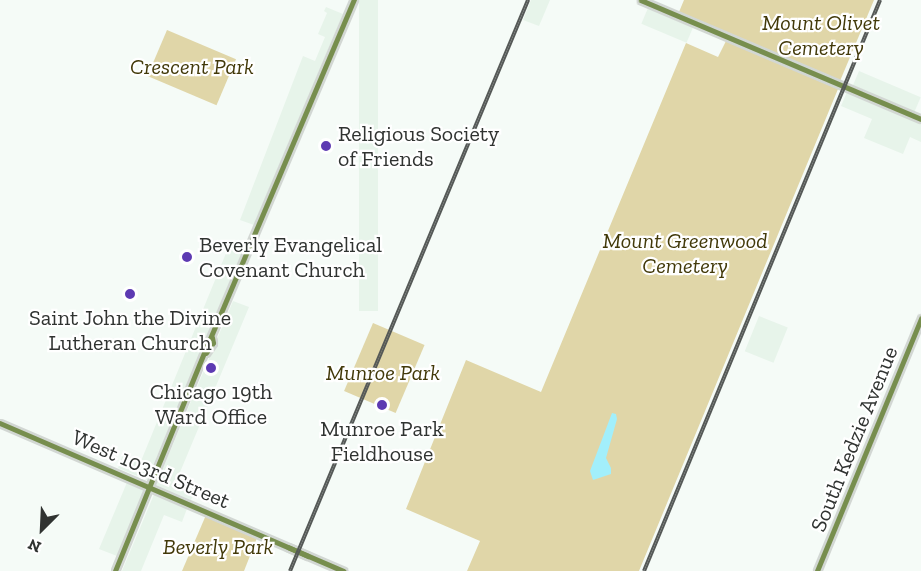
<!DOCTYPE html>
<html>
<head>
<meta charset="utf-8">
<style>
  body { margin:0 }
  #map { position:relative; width:921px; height:571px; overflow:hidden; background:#f5fbf7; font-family:"Zilla Slab",serif }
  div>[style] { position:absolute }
  .built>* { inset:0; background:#e7f4ea; transform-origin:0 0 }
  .green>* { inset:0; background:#e0d6a8; transform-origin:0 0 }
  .water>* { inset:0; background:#a2effb }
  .roads { filter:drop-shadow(2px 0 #d2d7d3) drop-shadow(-2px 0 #d2d7d3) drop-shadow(0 2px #d2d7d3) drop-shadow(0 -2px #d2d7d3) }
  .secondary>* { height:4.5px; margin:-2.25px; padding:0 2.25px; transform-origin:2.25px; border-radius:2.25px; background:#778e4e }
  .rail>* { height:4px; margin-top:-2px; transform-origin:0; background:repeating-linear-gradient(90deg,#fff 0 4.5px,#555957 0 9px); box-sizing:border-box; border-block:2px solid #555957 }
  .dots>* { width:16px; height:16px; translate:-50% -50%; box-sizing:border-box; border:3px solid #fff; border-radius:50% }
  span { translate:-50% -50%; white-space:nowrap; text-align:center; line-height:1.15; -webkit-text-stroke:4.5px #fff; paint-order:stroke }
  .park-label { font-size:22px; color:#423909; font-style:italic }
  .poi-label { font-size:22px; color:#303331 }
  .left { translate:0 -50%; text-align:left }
  .street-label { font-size:22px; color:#303331 }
  .north { position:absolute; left:12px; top:499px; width:60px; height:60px; -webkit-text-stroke:4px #fff; paint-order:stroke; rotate:204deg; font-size:16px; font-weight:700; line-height:24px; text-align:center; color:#303331 }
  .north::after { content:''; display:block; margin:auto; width:21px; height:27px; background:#303331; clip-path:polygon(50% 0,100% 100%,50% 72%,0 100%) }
</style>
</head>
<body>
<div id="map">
  <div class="built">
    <i style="left:359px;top:0;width:19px;height:311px"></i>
    <i style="clip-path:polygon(531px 0,550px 0,539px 26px,523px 20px)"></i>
    <i style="clip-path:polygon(326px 7px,343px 14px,254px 225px,240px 220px,303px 56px,315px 61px,325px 37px,318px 34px,327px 13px,324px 11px)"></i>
    <i style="left:648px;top:8px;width:49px;height:17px;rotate:23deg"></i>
    <i style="left:859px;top:71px;width:67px;height:17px;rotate:23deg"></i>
    <i style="clip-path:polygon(847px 92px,921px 124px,921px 142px,910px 137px,903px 154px,864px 138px,872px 119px,841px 106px)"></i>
    <i style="clip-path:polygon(231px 241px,245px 247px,147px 480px,118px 468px,123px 454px,141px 461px)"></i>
    <i style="clip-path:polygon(233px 301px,249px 307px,178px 477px,197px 486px,191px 500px,156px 485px)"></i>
    <i style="left:759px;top:316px;width:31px;height:38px;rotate:22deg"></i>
    <i style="clip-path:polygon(128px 480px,144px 487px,145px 490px,117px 556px,99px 549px)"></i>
    <i style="clip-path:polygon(155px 492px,188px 506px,182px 522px,164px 515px,141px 571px,122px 571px)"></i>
  </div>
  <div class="green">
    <i style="clip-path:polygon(684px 0,874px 0,840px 81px,679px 12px)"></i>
    <i style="left:167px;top:30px;width:75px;height:50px;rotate:23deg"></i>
    <i style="clip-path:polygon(726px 41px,838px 89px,639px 571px,467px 571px,480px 541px,406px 509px,466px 360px,541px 392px,686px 43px,718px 57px)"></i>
    <i style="left:373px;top:323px;width:56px;height:74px;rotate:23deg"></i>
    <i style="clip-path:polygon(206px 515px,257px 538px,244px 571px,182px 571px)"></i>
  </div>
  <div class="water">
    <i style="clip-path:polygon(612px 413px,616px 414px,617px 419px,606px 458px,611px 468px,611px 474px,593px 480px,590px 471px)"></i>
  </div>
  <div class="roads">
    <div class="secondary">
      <i style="left:641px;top:0;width:304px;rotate:23deg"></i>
      <i style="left:206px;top:353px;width:12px;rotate:-55deg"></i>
      <i style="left:213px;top:343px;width:5px;rotate:-101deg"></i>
      <i style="left:0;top:423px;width:374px;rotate:23.3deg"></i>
      <i style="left:288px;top:547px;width:22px;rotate:24deg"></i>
      <i style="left:115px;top:571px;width:248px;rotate:-67.8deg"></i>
      <i style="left:209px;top:341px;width:371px;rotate:-67deg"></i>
      <i style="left:817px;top:571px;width:273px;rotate:-67.6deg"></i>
    </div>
  </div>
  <div class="rail">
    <i style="left:290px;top:571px;width:619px;rotate:-67.37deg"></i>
    <i style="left:644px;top:571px;width:618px;rotate:-67.54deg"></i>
  </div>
  <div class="dots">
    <i style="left:326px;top:146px;background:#5d3ab2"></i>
    <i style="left:187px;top:257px;background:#5d3ab2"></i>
    <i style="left:130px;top:294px;background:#5d3ab2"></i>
    <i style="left:211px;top:368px;background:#5d3ab2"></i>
    <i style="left:382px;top:405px;background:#5d3ab2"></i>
  </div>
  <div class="park-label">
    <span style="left:821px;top:35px">Mount Olivet<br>Cemetery</span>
    <span style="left:192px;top:67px">Crescent Park</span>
    <span style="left:685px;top:253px">Mount Greenwood<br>Cemetery</span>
    <span style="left:383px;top:373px">Munroe Park</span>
    <span style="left:218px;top:547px">Beverly Park</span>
  </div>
  <div class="poi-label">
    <span class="left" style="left:338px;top:146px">Religious Society<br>of Friends</span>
    <span class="left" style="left:199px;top:257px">Beverly Evangelical<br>Covenant Church</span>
    <span style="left:130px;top:330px">Saint John the Divine<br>Lutheran Church</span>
    <span style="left:211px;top:404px">Chicago 19th<br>Ward Office</span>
    <span style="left:382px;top:441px">Munroe Park<br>Fieldhouse</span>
  </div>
  <div class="street-label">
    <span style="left:854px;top:439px;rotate:-68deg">South Kedzie Avenue</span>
    <span style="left:151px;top:469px;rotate:23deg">West 103rd Street</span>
  </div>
  <div class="north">N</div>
</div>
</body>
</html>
